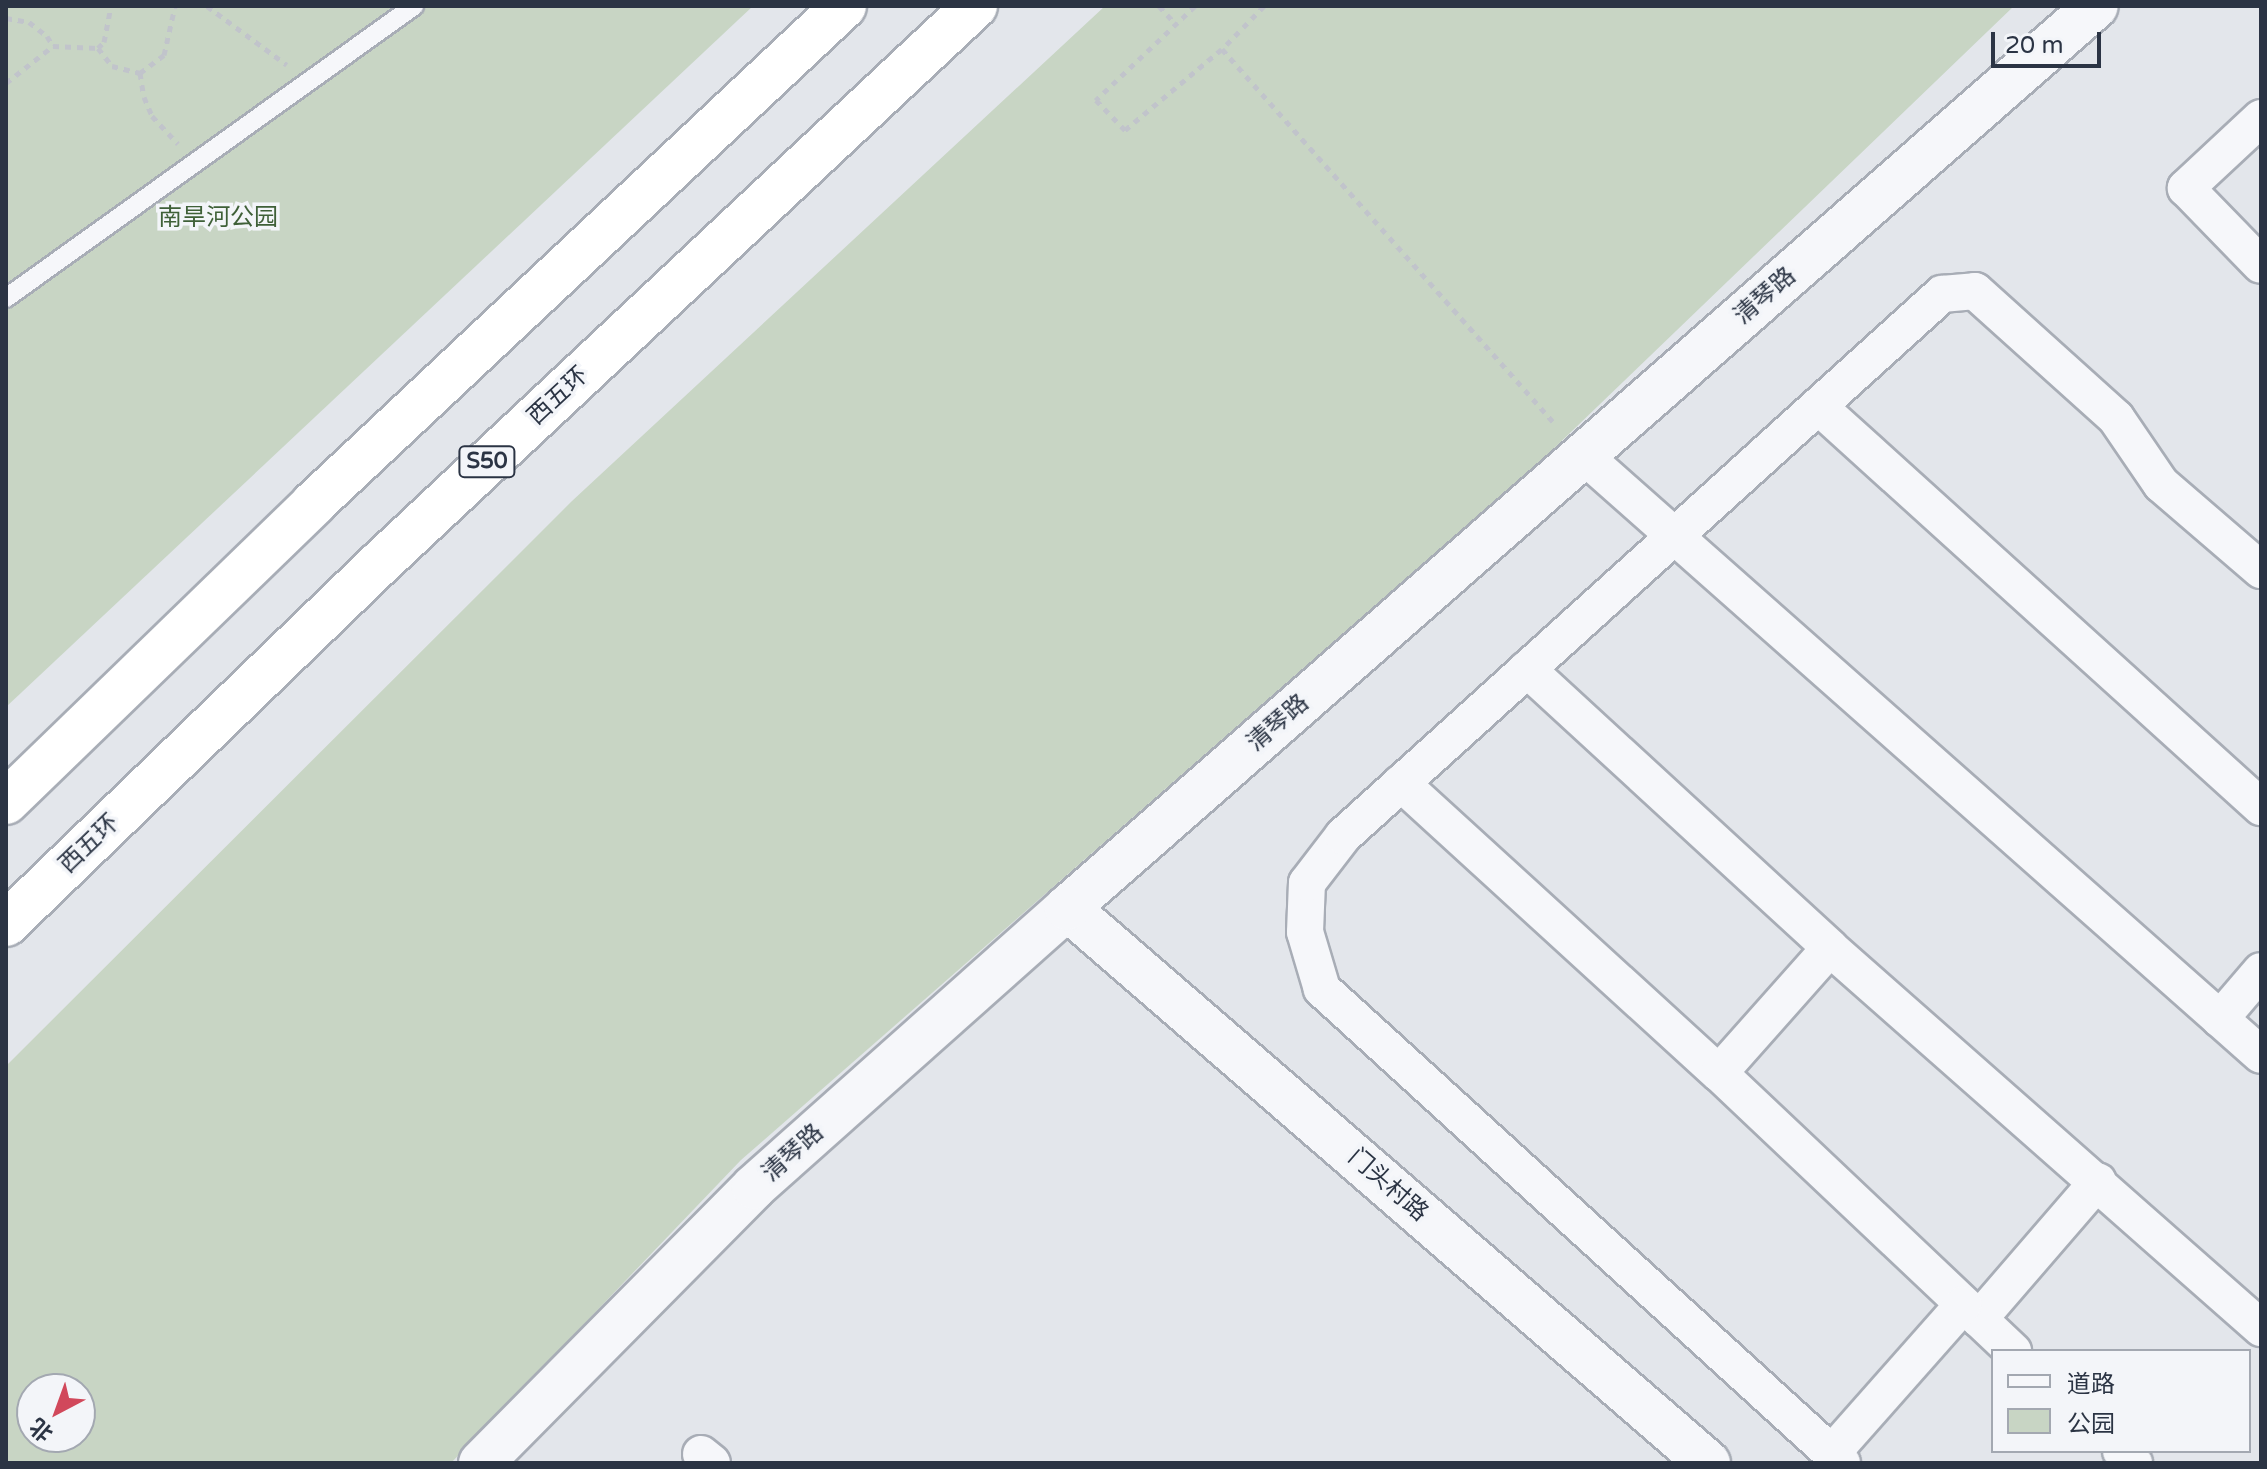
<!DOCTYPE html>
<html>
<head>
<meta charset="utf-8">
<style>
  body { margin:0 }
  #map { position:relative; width:2267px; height:1469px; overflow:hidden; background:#e3e6eb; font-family:"Varela Round","Noto Sans SC",sans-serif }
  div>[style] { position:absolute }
  .green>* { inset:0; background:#c8d5c4 }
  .path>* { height:5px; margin-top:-2.5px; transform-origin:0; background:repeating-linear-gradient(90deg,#c1c4cb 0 6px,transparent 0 12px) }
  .roads { filter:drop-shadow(2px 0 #a8adb6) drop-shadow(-2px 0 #a8adb6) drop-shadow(0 2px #a8adb6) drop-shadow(0 -2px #a8adb6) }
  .service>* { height:18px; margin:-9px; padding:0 9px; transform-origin:9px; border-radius:9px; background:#f6f7fa }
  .minor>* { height:36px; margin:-18px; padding:0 18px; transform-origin:18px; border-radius:18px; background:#f6f7fa }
  .tertiary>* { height:44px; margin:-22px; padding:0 22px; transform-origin:22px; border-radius:22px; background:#f6f7fa }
  .motorway>* { height:44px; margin:-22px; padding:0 22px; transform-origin:22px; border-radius:22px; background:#fff }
  span { translate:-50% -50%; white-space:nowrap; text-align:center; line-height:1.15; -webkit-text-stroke:7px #f3f5f9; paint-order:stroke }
  .shield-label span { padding:2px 6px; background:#f3f5f9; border:2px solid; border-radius:6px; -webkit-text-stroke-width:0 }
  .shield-label { font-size:22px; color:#2b3444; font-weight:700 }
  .park-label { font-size:24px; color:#3f6038 }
  .street-label { font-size:24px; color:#2b3444 }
  .frame { position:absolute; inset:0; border:8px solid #2b3444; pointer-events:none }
  .legend { position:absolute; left:1991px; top:1349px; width:260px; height:104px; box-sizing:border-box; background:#f3f5f9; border:2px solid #a3a8b1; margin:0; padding:10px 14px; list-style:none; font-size:24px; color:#2b3444 }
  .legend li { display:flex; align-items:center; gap:16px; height:40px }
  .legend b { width:40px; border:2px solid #a3a8b1 }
  .north { position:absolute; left:16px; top:1373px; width:80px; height:80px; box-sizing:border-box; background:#f3f5f9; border:2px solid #a3a8b1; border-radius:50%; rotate:221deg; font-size:22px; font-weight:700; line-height:32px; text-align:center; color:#2b3444 }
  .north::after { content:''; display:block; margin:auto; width:28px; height:36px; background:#d1485b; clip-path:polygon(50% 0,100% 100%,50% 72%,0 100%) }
  .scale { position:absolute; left:1991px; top:32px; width:110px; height:36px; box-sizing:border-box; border:4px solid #2b3444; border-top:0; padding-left:10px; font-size:24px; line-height:28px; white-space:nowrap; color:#2b3444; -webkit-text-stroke:6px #f3f5f9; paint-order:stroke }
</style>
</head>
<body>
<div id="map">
  <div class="green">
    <i style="clip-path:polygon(6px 6px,753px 6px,6px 707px)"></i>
    <i style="clip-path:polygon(evenodd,1105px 6px,2014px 6px,1546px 456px,741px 1160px,451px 1463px,6px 1463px,6px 1066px,572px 501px,1105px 6px,32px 1389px,80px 1389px,80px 1437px,32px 1437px,32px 1389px)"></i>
  </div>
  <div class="path">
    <i style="left:207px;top:6px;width:99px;rotate:36.4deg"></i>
    <i style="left:1159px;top:6px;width:25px;rotate:47deg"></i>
    <i style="left:1195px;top:6px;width:137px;rotate:136.5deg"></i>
    <i style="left:1096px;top:100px;width:42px;rotate:46deg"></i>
    <i style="left:1125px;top:130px;width:126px;rotate:-39.9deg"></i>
    <i style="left:1264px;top:6px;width:60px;rotate:134.3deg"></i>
    <i style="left:1222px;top:49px;width:503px;rotate:48.39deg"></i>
    <i style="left:6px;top:18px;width:23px;rotate:10deg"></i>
    <i style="left:29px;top:22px;width:23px;rotate:38deg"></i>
    <i style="left:47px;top:36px;width:12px;rotate:59deg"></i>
    <i style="left:98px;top:48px;width:8px;rotate:-45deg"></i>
    <i style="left:104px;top:42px;width:37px;rotate:-79deg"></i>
    <i style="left:140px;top:73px;width:24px;rotate:81deg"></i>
    <i style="left:144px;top:97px;width:21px;rotate:67deg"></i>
    <i style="left:152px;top:116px;width:38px;rotate:47deg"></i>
    <i style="left:6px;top:83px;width:60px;rotate:-38.2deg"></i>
    <i style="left:53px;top:46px;width:45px;rotate:2.5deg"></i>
    <i style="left:98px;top:48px;width:23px;rotate:52deg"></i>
    <i style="left:112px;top:66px;width:29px;rotate:14deg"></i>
    <i style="left:140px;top:73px;width:30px;rotate:-37deg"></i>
    <i style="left:164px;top:55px;width:50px;rotate:-77.3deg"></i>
  </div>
  <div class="roads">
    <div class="service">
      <i style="left:6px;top:298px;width:502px;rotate:-35.59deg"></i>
    </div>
    <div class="minor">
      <i style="left:2261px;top:118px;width:103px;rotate:137deg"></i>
      <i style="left:2186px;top:188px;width:107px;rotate:45.8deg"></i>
      <i style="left:1818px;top:406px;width:598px;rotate:42.15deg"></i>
      <i style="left:1583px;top:455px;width:905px;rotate:41.51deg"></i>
      <i style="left:1527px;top:669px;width:412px;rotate:42.6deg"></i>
      <i style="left:1830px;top:948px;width:575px;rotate:41.4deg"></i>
      <i style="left:1401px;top:783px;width:430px;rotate:42.4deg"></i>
      <i style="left:1719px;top:1073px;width:405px;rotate:43.4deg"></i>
      <i style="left:2220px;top:1019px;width:63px;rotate:-49.5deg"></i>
      <i style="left:1719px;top:1073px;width:167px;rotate:-48.4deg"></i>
      <i style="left:1979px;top:1319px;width:182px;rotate:-49.2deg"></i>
      <i style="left:2121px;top:1451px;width:18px;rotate:43deg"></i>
      <i style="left:1832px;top:1453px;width:198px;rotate:-48.5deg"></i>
      <i style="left:701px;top:1454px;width:14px;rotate:39deg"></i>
      <i style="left:1842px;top:1463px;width:704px;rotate:-137.65deg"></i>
      <i style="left:1322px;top:989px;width:59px;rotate:-106.6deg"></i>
      <i style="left:1305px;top:932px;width:49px;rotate:-87.7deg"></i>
      <i style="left:1307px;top:883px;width:59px;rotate:-52.5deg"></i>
      <i style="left:1343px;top:836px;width:808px;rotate:-42.14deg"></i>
      <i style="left:1942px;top:294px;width:33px;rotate:-5deg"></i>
      <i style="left:1975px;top:291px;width:190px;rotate:42deg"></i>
      <i style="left:2116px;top:418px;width:80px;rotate:55.7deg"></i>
      <i style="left:2161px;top:484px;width:132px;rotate:40.7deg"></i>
    </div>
    <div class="tertiary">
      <i style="left:1067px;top:908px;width:848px;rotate:40.89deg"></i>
      <i style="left:481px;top:1463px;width:388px;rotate:-45.3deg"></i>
      <i style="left:754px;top:1187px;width:419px;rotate:-41.7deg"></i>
      <i style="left:1067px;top:908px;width:1368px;rotate:-41.24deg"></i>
    </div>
    <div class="motorway">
      <i style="left:6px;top:802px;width:428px;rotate:-44.1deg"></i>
      <i style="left:313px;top:504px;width:728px;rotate:-43.16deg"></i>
      <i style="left:6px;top:924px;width:517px;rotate:-43.98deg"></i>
      <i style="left:378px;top:565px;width:818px;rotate:-43.12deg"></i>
    </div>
  </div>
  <div class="shield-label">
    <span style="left:487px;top:462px">S50</span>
  </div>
  <div class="park-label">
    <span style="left:218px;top:218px">南旱河公园</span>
  </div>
  <div class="street-label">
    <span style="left:1765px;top:296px;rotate:-41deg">清琴路</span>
    <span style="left:558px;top:396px;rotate:-43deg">西五环</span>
    <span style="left:1278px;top:723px;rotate:-41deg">清琴路</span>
    <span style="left:89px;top:844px;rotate:-44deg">西五环</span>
    <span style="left:793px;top:1153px;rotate:-42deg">清琴路</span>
    <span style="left:1388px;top:1185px;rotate:41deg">门头村路</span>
  </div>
  <div class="frame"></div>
  <ul class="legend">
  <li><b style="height:10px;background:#f6f7fa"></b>道路</li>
  <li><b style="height:22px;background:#c8d5c4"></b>公园</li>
  </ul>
  <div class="north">北</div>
  <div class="scale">20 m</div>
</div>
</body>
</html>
